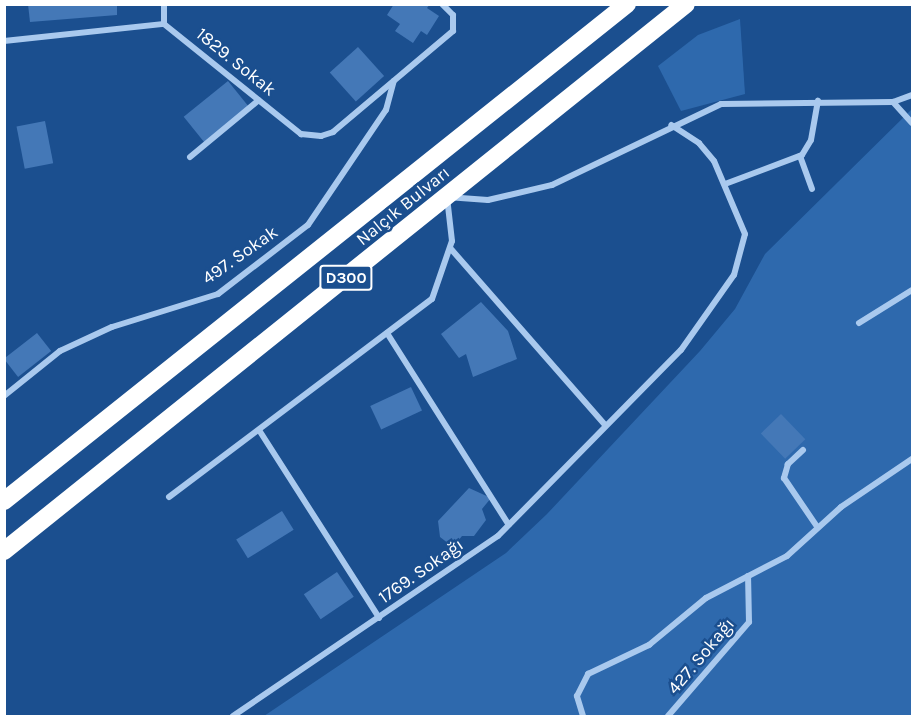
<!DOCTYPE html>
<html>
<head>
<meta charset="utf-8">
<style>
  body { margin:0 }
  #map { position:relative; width:917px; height:721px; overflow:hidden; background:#1b4f8f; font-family:Karla,sans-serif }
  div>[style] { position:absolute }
  .green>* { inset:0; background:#2e69ad }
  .building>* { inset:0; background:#4478b7; transform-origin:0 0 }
  .street>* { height:6px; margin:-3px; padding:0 3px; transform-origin:3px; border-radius:3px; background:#a9c9ee }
  .highway>* { height:18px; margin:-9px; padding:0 9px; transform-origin:9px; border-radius:9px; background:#fff }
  span { translate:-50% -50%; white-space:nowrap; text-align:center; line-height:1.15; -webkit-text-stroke:5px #1b4f8f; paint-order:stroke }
  .shield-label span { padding:2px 4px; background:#1b4f8f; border:2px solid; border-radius:4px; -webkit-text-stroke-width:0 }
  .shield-label { font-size:16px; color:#fff; font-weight:700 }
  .street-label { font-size:18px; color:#fff }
  .frame { position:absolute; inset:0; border:6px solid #fff; pointer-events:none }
</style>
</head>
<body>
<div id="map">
  <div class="green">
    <i style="clip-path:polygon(740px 19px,745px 94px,681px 111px,658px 66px,698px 35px)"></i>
    <i style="clip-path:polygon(912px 109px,912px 716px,264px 716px,506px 553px,547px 514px,700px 351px,735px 309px,765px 254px)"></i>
  </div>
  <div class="building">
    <i style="clip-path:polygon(28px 4px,117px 4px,117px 15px,30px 22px)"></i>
    <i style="clip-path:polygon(394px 4px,430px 4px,427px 8px,439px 16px,427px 35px,421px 31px,413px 43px,395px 31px,400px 24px,387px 15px)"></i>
    <i style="left:358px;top:47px;width:39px;height:38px;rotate:48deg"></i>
    <i style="left:228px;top:81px;width:33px;height:57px;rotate:51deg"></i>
    <i style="left:45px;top:121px;width:43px;height:29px;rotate:79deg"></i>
    <i style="clip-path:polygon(481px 302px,508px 331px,517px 359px,473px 377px,466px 354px,459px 358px,441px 334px)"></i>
    <i style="left:37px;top:333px;width:23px;height:42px;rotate:52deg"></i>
    <i style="left:411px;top:387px;width:26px;height:45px;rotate:65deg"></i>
    <i style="left:781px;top:414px;width:35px;height:28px;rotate:46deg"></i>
    <i style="clip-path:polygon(469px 488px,491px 498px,482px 509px,486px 520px,474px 536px,462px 536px,453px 547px,440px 537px,438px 521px)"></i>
    <i style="left:282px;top:511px;width:22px;height:54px;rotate:58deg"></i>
    <i style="left:337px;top:572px;width:30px;height:40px;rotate:56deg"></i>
  </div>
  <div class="street">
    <i style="left:164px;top:4px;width:20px;rotate:90deg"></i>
    <i style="left:4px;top:41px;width:161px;rotate:-6.1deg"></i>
    <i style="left:164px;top:24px;width:176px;rotate:38.8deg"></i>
    <i style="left:301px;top:134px;width:20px;rotate:6deg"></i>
    <i style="left:321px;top:136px;width:13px;rotate:-18deg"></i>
    <i style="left:333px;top:132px;width:157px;rotate:-40.1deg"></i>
    <i style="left:453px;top:31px;width:16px;rotate:-90deg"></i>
    <i style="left:453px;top:15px;width:16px;rotate:-135deg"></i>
    <i style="left:893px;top:102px;width:20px;rotate:-20deg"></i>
    <i style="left:800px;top:156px;width:35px;rotate:70deg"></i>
    <i style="left:190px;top:157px;width:89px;rotate:-39.6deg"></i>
    <i style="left:725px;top:184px;width:82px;rotate:-20.6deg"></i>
    <i style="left:802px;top:155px;width:17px;rotate:-59deg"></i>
    <i style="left:811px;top:140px;width:40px;rotate:-80deg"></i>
    <i style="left:451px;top:249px;width:234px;rotate:48.8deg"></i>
    <i style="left:859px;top:323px;width:62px;rotate:-31.9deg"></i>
    <i style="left:387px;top:333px;width:227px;rotate:57.6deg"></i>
    <i style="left:4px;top:396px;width:72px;rotate:-38.8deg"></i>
    <i style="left:60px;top:351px;width:57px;rotate:-24.8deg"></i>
    <i style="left:112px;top:327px;width:111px;rotate:-17.3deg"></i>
    <i style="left:218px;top:294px;width:113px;rotate:-37.5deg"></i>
    <i style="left:308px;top:225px;width:139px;rotate:-55.9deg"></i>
    <i style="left:386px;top:110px;width:30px;rotate:-75deg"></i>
    <i style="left:259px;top:430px;width:223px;rotate:57.4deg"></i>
    <i style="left:803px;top:450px;width:21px;rotate:137deg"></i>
    <i style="left:788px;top:464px;width:15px;rotate:106deg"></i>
    <i style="left:784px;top:478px;width:60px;rotate:55.8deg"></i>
    <i style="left:169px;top:497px;width:329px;rotate:-37deg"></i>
    <i style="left:432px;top:299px;width:61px;rotate:-71deg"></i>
    <i style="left:452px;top:241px;width:44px;rotate:-96.5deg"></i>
    <i style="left:447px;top:197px;width:41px;rotate:4.2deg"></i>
    <i style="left:488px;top:200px;width:66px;rotate:-13.2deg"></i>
    <i style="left:552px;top:185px;width:187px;rotate:-25.6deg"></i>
    <i style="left:721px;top:104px;width:172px;rotate:-0.7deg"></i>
    <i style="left:893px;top:102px;width:28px;rotate:48deg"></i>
    <i style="left:233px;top:716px;width:320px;rotate:-34.2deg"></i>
    <i style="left:498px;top:536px;width:261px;rotate:-45.5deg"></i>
    <i style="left:681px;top:350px;width:92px;rotate:-54.8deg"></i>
    <i style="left:734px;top:275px;width:42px;rotate:-75deg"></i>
    <i style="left:745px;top:234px;width:79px;rotate:-113deg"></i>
    <i style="left:714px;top:161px;width:23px;rotate:-130deg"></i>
    <i style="left:699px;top:143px;width:33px;rotate:-147deg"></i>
    <i style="left:583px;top:716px;width:21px;rotate:-107deg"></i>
    <i style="left:577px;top:696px;width:25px;rotate:-63deg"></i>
    <i style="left:588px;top:674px;width:68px;rotate:-25.4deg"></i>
    <i style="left:649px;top:645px;width:74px;rotate:-39.5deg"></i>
    <i style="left:706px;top:598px;width:91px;rotate:-27.4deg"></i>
    <i style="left:787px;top:556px;width:73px;rotate:-42.2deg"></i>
    <i style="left:841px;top:507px;width:86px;rotate:-34.1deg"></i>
    <i style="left:668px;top:716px;width:124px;rotate:-49.2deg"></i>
    <i style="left:749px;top:622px;width:46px;rotate:-91.2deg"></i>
  </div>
  <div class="highway">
    <i style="left:4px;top:501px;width:797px;rotate:-38.58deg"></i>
    <i style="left:4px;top:551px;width:874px;rotate:-38.73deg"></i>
  </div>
  <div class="shield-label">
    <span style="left:346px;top:278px">D300</span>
  </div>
  <div class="street-label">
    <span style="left:236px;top:62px;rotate:39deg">1829. Sokak</span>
    <span style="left:403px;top:206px;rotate:-39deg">Nalçık Bulvarı</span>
    <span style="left:240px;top:255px;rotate:-35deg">497. Sokak</span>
    <span style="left:421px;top:571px;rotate:-35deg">1769. Sokağı</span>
    <span style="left:701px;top:656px;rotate:-50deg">427. Sokağı</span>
  </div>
  <div class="frame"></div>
</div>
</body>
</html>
